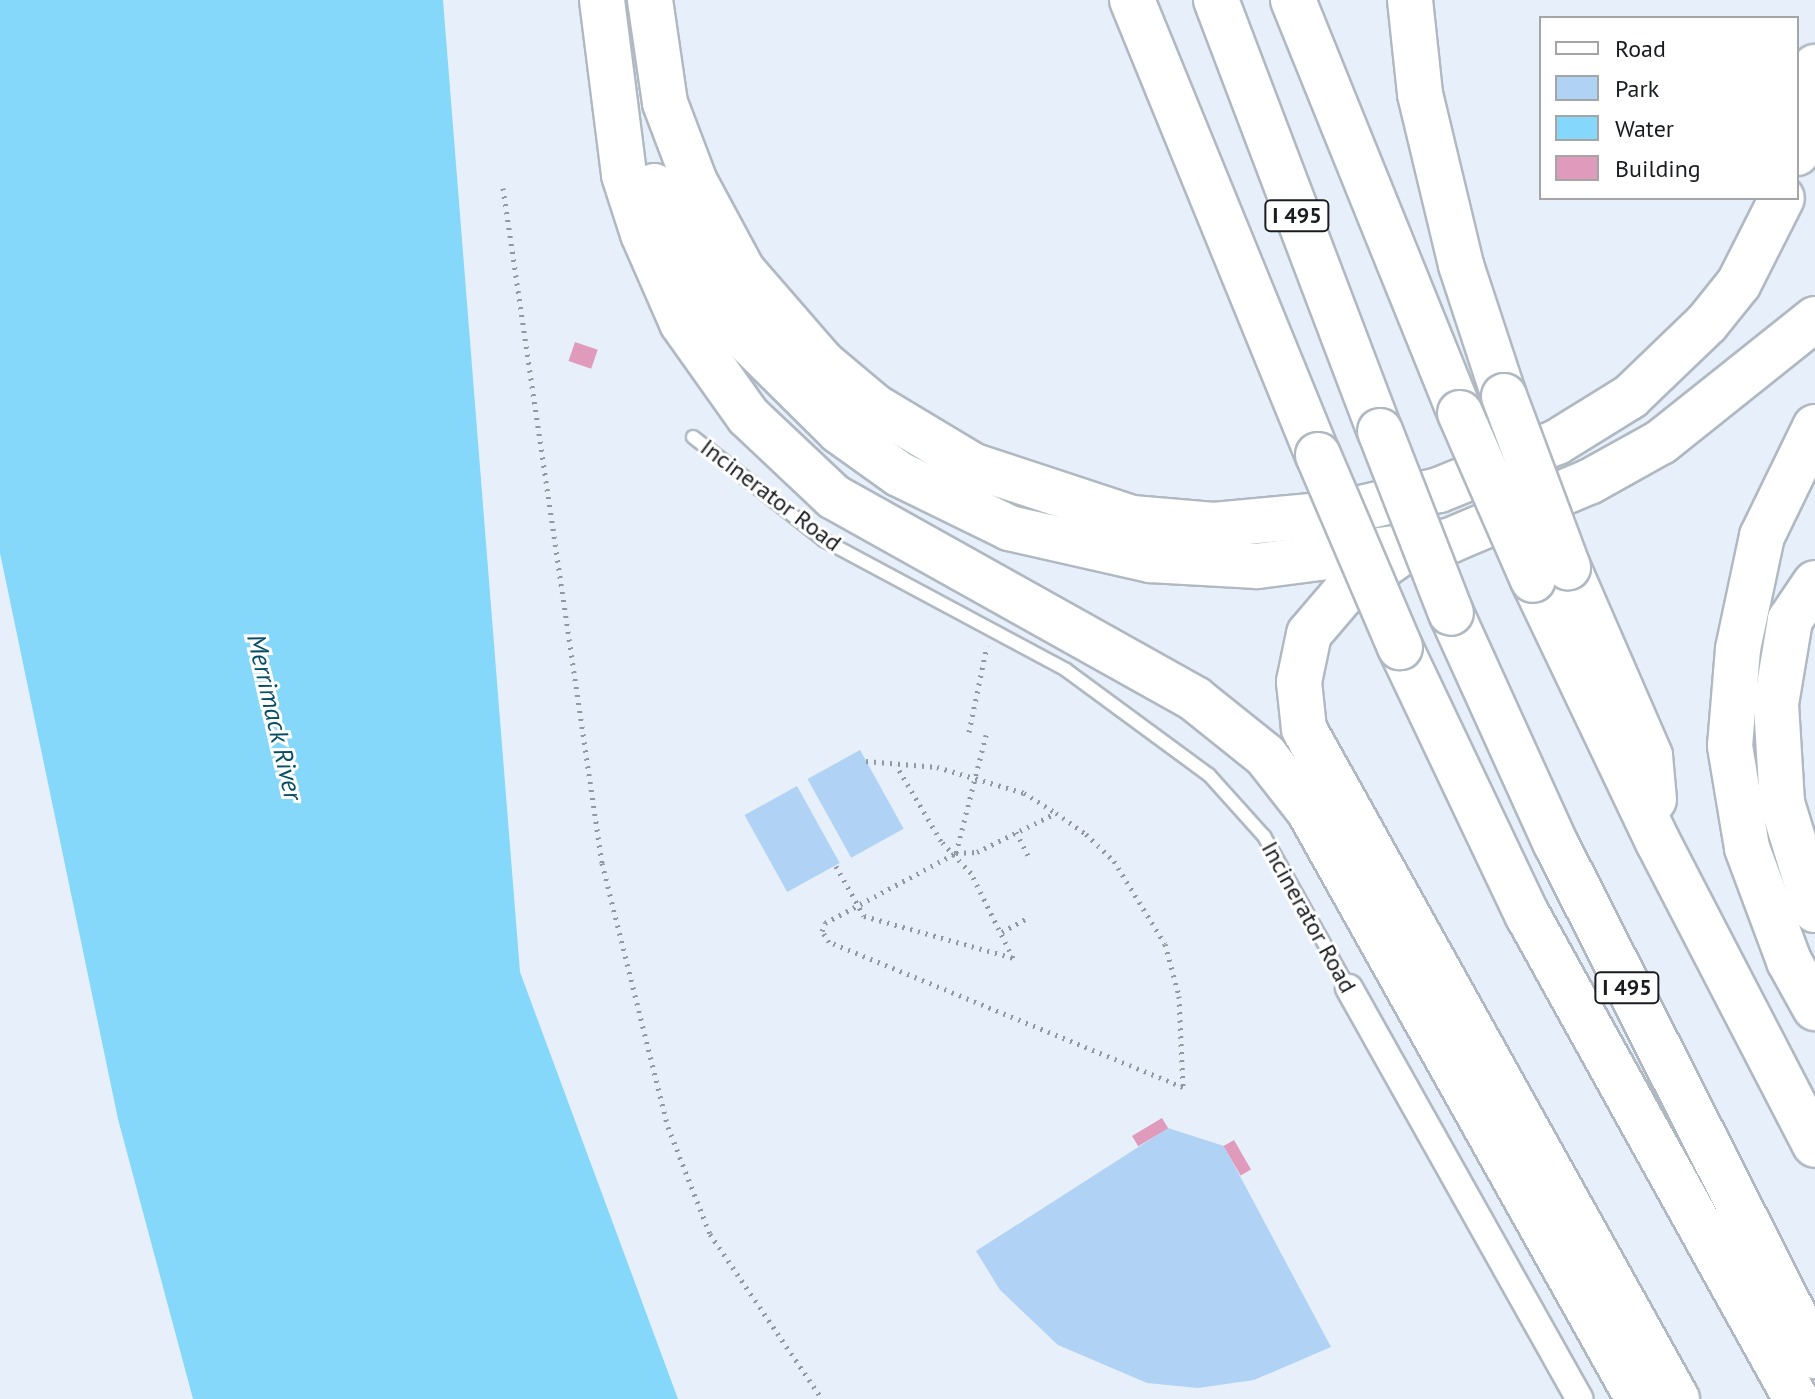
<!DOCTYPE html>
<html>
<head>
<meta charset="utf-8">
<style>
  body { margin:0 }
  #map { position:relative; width:1815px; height:1399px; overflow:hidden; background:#e7f0fa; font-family:"PT Sans",sans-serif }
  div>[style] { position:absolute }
  .green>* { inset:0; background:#afd2f5; transform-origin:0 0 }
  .water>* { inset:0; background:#86d8fa }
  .building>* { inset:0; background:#e09abc; transform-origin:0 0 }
  .path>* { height:5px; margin-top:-2.5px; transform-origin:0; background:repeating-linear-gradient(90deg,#92989f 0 2px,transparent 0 8px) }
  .roads { filter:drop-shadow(2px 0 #b0b9c2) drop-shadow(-2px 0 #b0b9c2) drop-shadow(0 2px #b0b9c2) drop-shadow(0 -2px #b0b9c2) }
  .service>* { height:12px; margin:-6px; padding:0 6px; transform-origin:6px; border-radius:6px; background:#fff }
  .minor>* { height:26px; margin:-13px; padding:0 13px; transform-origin:13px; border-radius:13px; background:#fff }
  .motorway>* { height:44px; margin:-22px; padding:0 22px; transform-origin:22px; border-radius:22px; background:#fff }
  .bridges { filter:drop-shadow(2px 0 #b0b9c2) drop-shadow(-2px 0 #b0b9c2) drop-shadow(0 2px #b0b9c2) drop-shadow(0 -2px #b0b9c2) }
  .motorway-bridge>* { height:44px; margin:-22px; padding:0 22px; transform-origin:22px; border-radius:22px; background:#fff }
  span { translate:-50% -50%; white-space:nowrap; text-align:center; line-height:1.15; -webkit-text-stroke:6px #fff; paint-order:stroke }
  .shield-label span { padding:2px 6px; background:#fff; border:2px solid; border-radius:6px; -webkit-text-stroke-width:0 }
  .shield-label { font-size:22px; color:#1a1d20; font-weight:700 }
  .street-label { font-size:24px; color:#1a1d20 }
  .water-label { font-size:26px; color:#054e65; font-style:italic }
  .legend { position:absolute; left:1539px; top:16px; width:260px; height:184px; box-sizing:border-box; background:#fff; border:2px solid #a3a5a6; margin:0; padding:10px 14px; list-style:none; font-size:24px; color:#1a1d20 }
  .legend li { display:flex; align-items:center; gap:16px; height:40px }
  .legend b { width:40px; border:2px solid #a3a5a6 }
</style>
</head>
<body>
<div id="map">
  <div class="green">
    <i style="left:860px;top:750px;width:90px;height:60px;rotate:61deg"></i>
    <i style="left:797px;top:786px;width:88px;height:60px;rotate:61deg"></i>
    <i style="clip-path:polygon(1168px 1128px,1224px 1146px,1331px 1347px,1254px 1380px,1198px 1388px,1147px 1383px,1058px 1345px,1000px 1290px,976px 1251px)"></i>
  </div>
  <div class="water">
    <i style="clip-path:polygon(0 0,443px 0,520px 972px,678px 1399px,193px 1399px,118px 1119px,0 553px)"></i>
  </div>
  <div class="building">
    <i style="left:575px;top:342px;width:24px;height:20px;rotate:19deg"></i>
    <i style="left:1162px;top:1118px;width:12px;height:35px;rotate:59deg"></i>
    <i style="left:1234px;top:1140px;width:34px;height:12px;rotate:60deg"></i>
  </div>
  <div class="path">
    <i style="left:503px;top:188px;width:682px;rotate:81.66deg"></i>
    <i style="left:602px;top:863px;width:272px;rotate:76deg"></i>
    <i style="left:668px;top:1127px;width:115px;rotate:68.6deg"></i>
    <i style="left:710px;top:1234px;width:199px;rotate:55.8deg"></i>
    <i style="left:969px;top:732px;width:88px;rotate:-78.2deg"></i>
    <i style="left:866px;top:761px;width:71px;rotate:4.8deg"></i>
    <i style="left:937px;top:767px;width:91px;rotate:16.6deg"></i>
    <i style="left:1024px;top:793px;width:38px;rotate:32deg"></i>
    <i style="left:1056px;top:813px;width:37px;rotate:35deg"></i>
    <i style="left:1086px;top:834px;width:39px;rotate:44deg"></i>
    <i style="left:1114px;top:861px;width:97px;rotate:58.4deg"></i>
    <i style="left:1165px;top:944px;width:54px;rotate:74.9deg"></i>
    <i style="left:1179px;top:996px;width:91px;rotate:87.5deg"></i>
    <i style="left:1183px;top:1087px;width:383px;rotate:-157.7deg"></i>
    <i style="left:829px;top:942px;width:13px;rotate:-122deg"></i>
    <i style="left:822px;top:931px;width:9px;rotate:-69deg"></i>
    <i style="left:825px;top:923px;width:149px;rotate:-28.1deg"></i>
    <i style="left:956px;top:853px;width:21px;rotate:-3deg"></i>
    <i style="left:977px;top:852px;width:88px;rotate:-26.3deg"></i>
    <i style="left:1016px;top:832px;width:28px;rotate:63deg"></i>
    <i style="left:956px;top:853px;width:122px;rotate:-75.7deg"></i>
    <i style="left:836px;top:866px;width:57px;rotate:60.8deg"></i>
    <i style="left:864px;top:916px;width:155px;rotate:15.7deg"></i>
    <i style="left:1013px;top:958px;width:95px;rotate:-116.3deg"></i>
    <i style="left:971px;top:873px;width:44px;rotate:-133.2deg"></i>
    <i style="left:941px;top:841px;width:88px;rotate:-120.6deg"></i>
    <i style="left:1002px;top:932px;width:31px;rotate:-29deg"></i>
  </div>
  <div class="roads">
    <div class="service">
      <i style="left:693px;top:437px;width:167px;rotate:38.2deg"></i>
      <i style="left:824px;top:540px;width:275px;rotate:28.2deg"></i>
      <i style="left:1066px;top:670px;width:177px;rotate:36.3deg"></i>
      <i style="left:1209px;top:775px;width:82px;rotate:48deg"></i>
      <i style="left:1264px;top:836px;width:174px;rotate:60.8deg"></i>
    </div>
    <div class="minor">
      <i style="left:1349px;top:988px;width:471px;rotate:60.7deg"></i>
    </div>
    <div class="motorway">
      <i style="left:602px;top:0;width:176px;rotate:82.8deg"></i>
      <i style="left:624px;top:175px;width:62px;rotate:72.1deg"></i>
      <i style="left:643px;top:234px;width:97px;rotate:66.3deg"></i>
      <i style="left:682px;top:323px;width:114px;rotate:54.6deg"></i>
      <i style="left:748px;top:416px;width:118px;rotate:43.3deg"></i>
      <i style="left:834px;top:497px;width:414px;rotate:29.2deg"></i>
      <i style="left:1195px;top:699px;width:90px;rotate:38.7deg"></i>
      <i style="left:1265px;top:755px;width:71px;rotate:51.8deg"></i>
      <i style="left:1309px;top:811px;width:674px;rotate:60.77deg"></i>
      <i style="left:650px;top:0;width:104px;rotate:81.7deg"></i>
      <i style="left:665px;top:103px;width:85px;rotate:69.2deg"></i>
      <i style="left:695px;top:182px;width:101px;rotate:61.7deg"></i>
      <i style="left:743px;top:271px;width:122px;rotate:49deg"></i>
      <i style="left:823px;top:363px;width:67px;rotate:40.1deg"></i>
      <i style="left:874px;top:406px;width:117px;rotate:31deg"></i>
      <i style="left:974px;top:466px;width:166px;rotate:18.2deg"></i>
      <i style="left:1132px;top:518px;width:82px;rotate:4.9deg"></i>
      <i style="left:1214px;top:525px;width:127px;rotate:-5.4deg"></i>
      <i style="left:1340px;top:513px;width:102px;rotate:-13.1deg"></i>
      <i style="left:1439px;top:490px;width:127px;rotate:-22.1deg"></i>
      <i style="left:1557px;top:442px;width:86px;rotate:-31.7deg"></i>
      <i style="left:1630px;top:397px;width:107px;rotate:-43.9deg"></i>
      <i style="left:1707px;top:323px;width:51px;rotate:-51.3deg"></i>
      <i style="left:1739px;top:283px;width:95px;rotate:-63.2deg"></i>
      <i style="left:1132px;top:0;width:492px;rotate:67.8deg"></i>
      <i style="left:1216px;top:0;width:461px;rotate:69.2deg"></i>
      <i style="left:1293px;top:0;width:445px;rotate:68deg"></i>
      <i style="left:1410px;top:0;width:95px;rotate:83.9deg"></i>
      <i style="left:1420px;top:94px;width:176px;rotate:76.5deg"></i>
      <i style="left:1461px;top:265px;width:138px;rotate:71.8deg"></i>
      <i style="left:1797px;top:153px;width:88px;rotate:-78.2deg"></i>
      <i style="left:654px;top:186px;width:95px;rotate:64.5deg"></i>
      <i style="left:695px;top:272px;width:67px;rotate:54.7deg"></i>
      <i style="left:734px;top:327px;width:148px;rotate:44.7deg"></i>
      <i style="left:839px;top:431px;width:74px;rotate:35.6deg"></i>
      <i style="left:899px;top:474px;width:123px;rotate:26.1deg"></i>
      <i style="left:1009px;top:528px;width:145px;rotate:12.8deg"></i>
      <i style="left:1150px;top:560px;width:107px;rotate:3.2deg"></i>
      <i style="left:1257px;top:566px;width:194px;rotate:-7.4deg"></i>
      <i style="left:1449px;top:541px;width:152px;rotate:-22.9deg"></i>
      <i style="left:1589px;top:482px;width:82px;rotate:-29.1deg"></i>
      <i style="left:1661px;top:442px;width:197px;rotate:-38.6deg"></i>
      <i style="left:1815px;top:427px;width:121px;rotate:115.9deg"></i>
      <i style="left:1762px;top:536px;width:116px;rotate:102deg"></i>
      <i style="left:1738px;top:649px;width:97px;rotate:94.7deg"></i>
      <i style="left:1730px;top:746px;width:103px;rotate:80.5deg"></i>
      <i style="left:1747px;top:848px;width:121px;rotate:69.6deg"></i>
      <i style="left:1789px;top:961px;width:54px;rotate:61deg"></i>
      <i style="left:1401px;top:553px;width:71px;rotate:144.7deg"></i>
      <i style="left:1343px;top:594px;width:52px;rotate:130.4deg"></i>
      <i style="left:1309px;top:634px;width:49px;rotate:101.8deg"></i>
      <i style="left:1299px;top:682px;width:47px;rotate:83.9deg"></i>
      <i style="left:1304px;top:729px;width:767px;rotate:60.89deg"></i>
      <i style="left:1568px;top:567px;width:206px;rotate:66.5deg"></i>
      <i style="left:1650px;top:756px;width:44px;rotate:84.8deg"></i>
      <i style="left:1533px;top:580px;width:290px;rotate:64.5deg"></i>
      <i style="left:1658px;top:842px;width:341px;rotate:62.6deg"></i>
      <i style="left:1815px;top:583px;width:45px;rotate:124deg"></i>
      <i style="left:1790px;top:620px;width:85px;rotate:99.5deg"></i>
      <i style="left:1776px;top:704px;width:99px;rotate:86.5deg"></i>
      <i style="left:1782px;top:803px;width:112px;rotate:72.9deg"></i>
      <i style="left:1451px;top:613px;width:254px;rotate:65.6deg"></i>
      <i style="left:1556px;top:844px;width:574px;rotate:63.17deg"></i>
      <i style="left:1400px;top:647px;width:298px;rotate:64.6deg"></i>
      <i style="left:1528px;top:916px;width:552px;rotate:60.98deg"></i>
    </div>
  </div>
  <div class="bridges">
    <div class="motorway-bridge">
      <i style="left:1504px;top:396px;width:183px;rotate:69.5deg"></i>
      <i style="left:1460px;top:413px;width:182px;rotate:66.4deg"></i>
      <i style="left:1380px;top:431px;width:195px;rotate:68.7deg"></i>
      <i style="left:1318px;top:455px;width:209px;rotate:66.9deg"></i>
    </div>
  </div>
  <div class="shield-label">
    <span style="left:1297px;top:216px">I 495</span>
    <span style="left:1627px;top:988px">I 495</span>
  </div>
  <div class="street-label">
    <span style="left:771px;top:495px;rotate:37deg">Incinerator Road</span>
    <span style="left:1309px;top:917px;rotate:61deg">Incinerator Road</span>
  </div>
  <div class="water-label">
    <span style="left:275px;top:717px;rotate:77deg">Merrimack River</span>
  </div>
  <ul class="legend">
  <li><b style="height:10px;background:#fff"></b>Road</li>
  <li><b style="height:22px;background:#afd2f5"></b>Park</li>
  <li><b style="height:22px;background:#86d8fa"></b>Water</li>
  <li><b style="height:22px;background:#e09abc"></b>Building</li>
  </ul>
</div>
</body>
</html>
